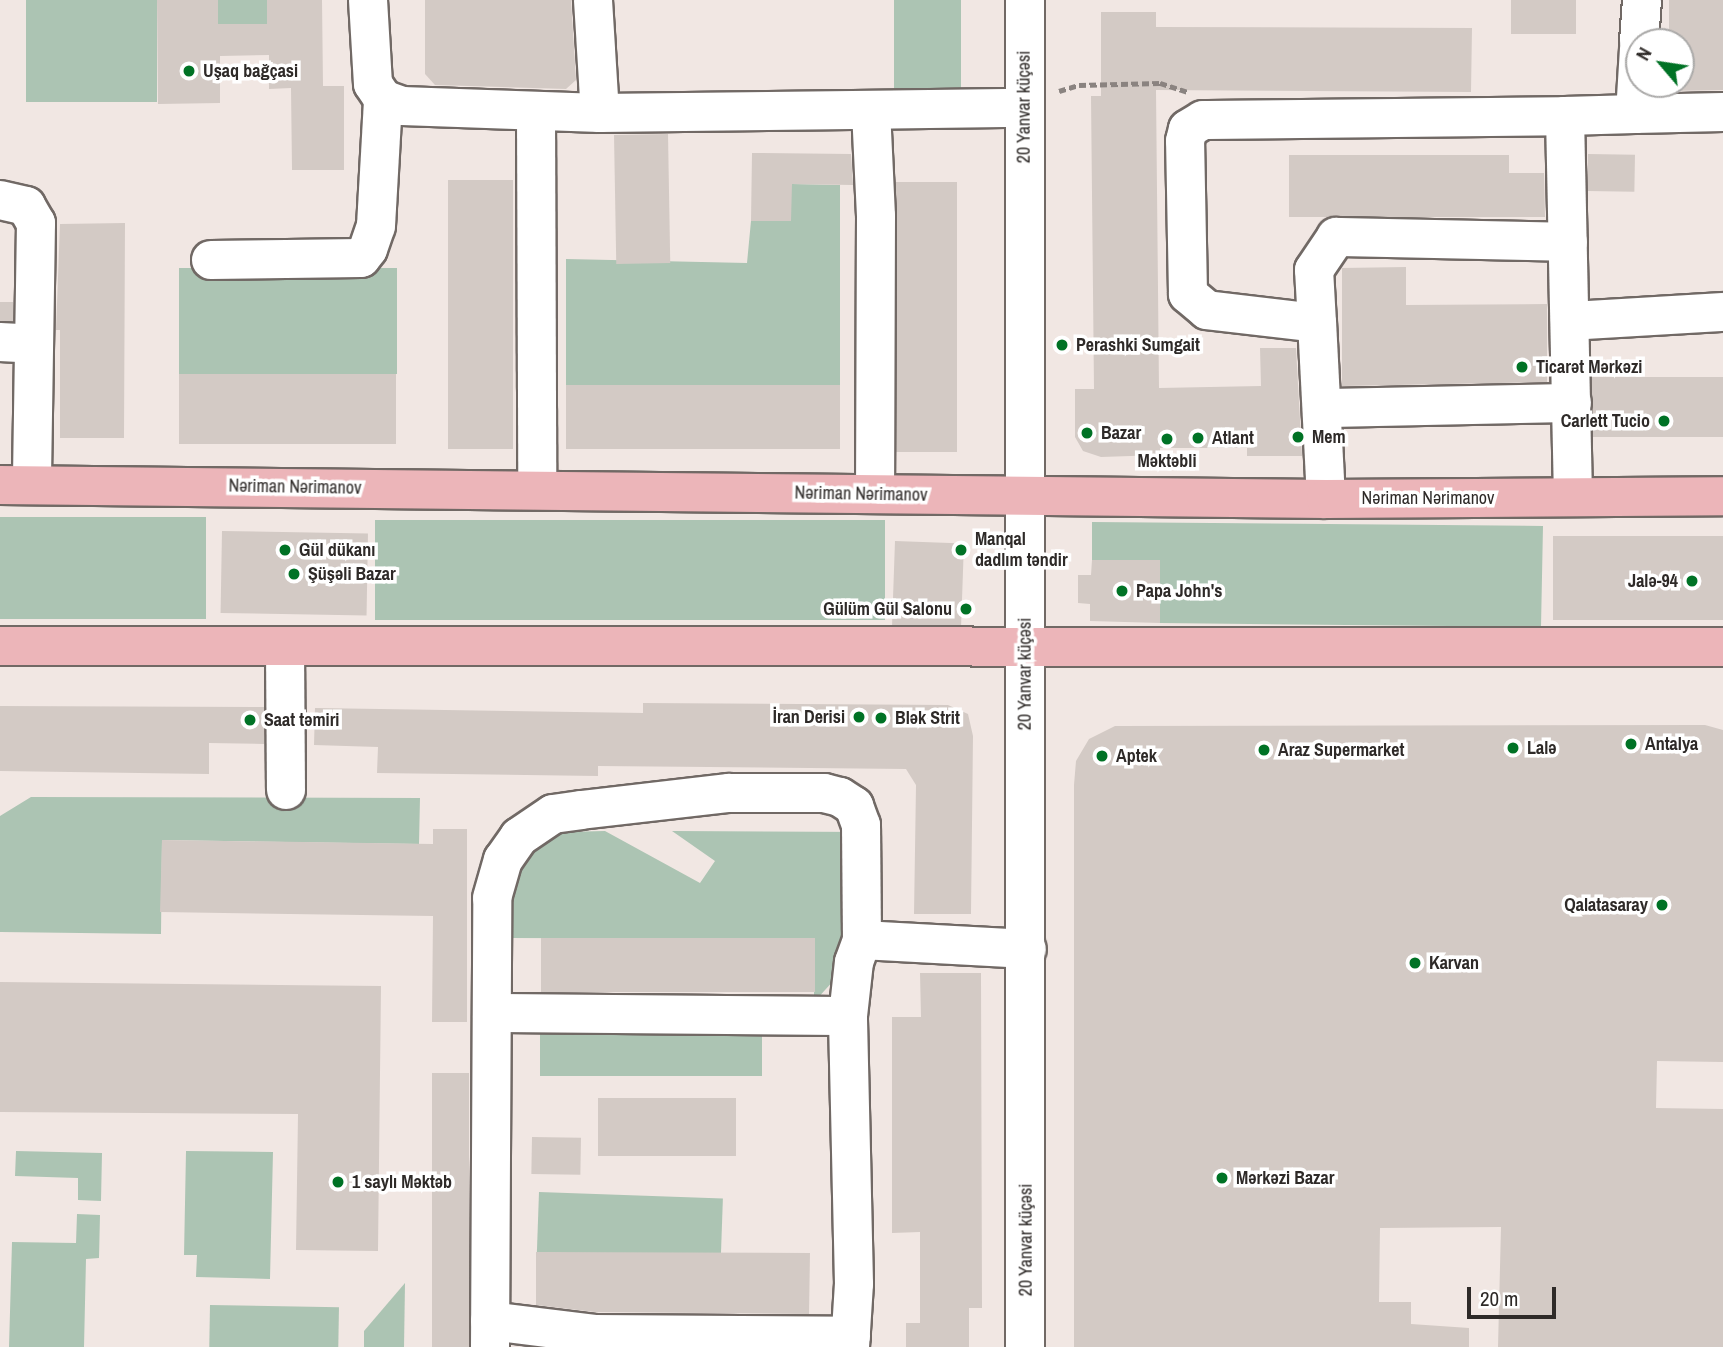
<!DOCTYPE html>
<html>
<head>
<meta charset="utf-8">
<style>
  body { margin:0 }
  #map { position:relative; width:1723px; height:1347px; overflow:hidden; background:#f1e7e3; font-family:"Archivo Narrow",sans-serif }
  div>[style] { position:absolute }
  .green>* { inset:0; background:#acc4b3; transform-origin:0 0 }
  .building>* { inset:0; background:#d3cac5; transform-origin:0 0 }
  .path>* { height:4.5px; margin-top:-2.25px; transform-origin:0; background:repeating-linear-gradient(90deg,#8a8380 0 7px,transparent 0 10.5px) }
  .roads { filter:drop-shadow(2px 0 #716965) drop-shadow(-2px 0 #716965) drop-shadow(0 2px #716965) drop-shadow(0 -2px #716965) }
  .minor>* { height:38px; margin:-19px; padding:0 19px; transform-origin:19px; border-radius:19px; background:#fff }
  .major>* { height:38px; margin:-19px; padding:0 19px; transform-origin:19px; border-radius:19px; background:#ecb5b9 }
  .dots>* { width:19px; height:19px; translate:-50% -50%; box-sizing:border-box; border:4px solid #fff; border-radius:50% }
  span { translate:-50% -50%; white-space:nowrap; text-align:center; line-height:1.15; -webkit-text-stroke:7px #fff; paint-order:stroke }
  .poi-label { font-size:18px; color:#2e2a28; font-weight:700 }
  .left { translate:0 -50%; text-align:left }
  .right { translate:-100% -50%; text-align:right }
  .street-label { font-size:18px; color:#2e2a28 }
  .north { position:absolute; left:1625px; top:28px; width:70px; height:70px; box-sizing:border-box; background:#fff; border:2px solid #abaaa9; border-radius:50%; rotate:299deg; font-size:19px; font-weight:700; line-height:28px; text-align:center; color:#2e2a28 }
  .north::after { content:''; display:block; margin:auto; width:24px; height:32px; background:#007225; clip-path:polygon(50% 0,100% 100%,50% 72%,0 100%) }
  .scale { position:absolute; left:1467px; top:1287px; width:89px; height:32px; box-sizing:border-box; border:4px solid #2e2a28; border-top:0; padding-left:9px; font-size:21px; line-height:24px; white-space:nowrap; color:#2e2a28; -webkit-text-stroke:5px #fff; paint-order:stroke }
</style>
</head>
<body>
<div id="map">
  <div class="green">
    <i style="left:26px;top:0;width:131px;height:102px"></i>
    <i style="left:218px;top:0;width:49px;height:24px"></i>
    <i style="left:894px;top:0;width:67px;height:96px"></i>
    <i style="clip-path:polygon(792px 184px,840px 185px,840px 387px,566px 385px,566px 259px,747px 263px,751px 221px)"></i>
    <i style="left:179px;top:268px;width:218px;height:106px"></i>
    <i style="left:0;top:517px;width:206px;height:102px"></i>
    <i style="left:375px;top:520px;width:510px;height:100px"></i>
    <i style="clip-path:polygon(1092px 522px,1543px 526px,1541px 627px,1160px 623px,1160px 561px,1092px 560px)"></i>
    <i style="clip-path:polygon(31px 797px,420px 798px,419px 844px,162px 840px,161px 934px,0 932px,0 816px)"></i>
    <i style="clip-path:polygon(605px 831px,700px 883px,715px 861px,672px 831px,866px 832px,870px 941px,814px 1002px,814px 939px,508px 938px,510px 892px,533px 848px,564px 832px)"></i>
    <i style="left:540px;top:1001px;width:222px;height:75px"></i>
    <i style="clip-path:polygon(16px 1151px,102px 1153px,101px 1201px,78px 1200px,78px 1178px,15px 1176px)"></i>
    <i style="clip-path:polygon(186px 1151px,273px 1152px,270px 1279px,196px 1277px,197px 1255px,184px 1255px)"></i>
    <i style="left:539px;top:1192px;width:184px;height:60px;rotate:2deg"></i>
    <i style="clip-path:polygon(77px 1214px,100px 1215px,99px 1258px,86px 1259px,84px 1347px,9px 1347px,12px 1242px,76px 1243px)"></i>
    <i style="clip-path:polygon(405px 1283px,404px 1347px,364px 1347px,364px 1331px)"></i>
    <i style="left:210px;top:1305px;width:129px;height:42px;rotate:1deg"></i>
  </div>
  <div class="building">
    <i style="clip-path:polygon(157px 0,218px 0,218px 24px,267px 24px,267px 0,322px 0,323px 86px,344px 86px,344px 170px,292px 170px,291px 88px,269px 89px,269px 55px,220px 56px,220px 103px,158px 104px)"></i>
    <i style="clip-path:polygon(425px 0,571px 0,576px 80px,566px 89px,435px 85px,425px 74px)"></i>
    <i style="left:1511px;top:0;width:65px;height:34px"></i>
    <i style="clip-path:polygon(1669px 0,1723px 0,1723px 90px,1668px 91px,1668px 84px,1681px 84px,1681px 42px,1669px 42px)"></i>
    <i style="clip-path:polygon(1101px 12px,1156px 12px,1156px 27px,1472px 28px,1471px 92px,1156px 90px,1159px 388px,1261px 386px,1260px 348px,1296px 348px,1302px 456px,1247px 456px,1247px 448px,1160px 448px,1160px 455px,1101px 457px,1083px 451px,1075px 437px,1075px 389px,1094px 389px,1091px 96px,1101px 96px)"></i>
    <i style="left:668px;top:134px;width:129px;height:54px;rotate:89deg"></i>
    <i style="clip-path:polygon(752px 153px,851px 154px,853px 185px,792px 184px,791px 221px,751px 221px)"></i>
    <i style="left:1588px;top:154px;width:47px;height:37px;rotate:1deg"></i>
    <i style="clip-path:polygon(1289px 155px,1509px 155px,1509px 173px,1544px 173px,1545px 217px,1289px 217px)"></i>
    <i style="left:448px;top:180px;width:65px;height:269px"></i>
    <i style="left:896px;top:182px;width:61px;height:270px"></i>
    <i style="clip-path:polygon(125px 223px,124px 438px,60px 438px,60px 330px,56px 330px,60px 224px)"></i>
    <i style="clip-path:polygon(1406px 267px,1406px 305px,1547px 304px,1547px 382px,1342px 386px,1342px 268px)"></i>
    <i style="left:13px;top:302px;width:19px;height:13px;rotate:90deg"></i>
    <i style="left:179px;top:374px;width:217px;height:70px"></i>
    <i style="left:1592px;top:377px;width:131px;height:60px"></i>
    <i style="left:566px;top:385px;width:274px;height:64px"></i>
    <i style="left:222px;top:531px;width:146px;height:82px;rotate:1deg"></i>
    <i style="left:1723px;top:536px;width:84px;height:170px;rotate:90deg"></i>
    <i style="left:895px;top:541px;width:69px;height:84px;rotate:2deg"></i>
    <i style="clip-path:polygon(1092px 560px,1160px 560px,1160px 623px,1090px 621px,1090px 604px,1078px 603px,1078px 575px,1091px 575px)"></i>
    <i style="clip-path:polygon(643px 703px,948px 705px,968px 714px,973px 736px,971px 914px,914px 914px,916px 785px,906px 769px,598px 766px,598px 776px,377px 773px,378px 747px,314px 745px,315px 708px,643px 713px)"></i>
    <i style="clip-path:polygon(0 706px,264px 707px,264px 744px,209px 743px,209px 774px,0 771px)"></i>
    <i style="clip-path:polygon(1705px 725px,1723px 730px,1723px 1062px,1657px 1061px,1656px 1108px,1723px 1109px,1723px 1347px,1498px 1347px,1501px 1227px,1380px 1228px,1379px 1302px,1411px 1302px,1411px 1324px,1469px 1328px,1469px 1347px,1074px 1347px,1074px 785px,1076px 761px,1089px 739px,1115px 726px)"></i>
    <i style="clip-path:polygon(433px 829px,467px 829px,467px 1022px,432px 1022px,433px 916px,160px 912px,162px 840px,433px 844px)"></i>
    <i style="left:541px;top:938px;width:274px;height:54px"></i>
    <i style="clip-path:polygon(920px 973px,981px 973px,982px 1308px,969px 1308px,969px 1347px,906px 1347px,906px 1323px,920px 1323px,920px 1232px,892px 1233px,892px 1017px,921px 1017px)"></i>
    <i style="clip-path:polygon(0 982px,381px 986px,378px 1251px,296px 1250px,298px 1114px,0 1112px)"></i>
    <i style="left:432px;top:1073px;width:37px;height:274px"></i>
    <i style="left:598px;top:1098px;width:138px;height:58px"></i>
    <i style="left:532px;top:1137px;width:49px;height:37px;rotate:1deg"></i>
    <i style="clip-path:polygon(536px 1252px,810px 1253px,809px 1314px,595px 1312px,536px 1305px)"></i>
  </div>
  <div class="path">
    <i style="left:1059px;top:91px;width:21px;rotate:-17deg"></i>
    <i style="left:1079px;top:85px;width:81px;rotate:-1.4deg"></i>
    <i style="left:1160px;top:83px;width:29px;rotate:18deg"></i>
  </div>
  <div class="roads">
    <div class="minor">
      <i style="left:368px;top:0;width:84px;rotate:86.6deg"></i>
      <i style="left:373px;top:84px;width:18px;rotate:56deg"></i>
      <i style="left:383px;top:99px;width:20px;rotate:20deg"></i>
      <i style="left:402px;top:106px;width:198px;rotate:2deg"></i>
      <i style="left:600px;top:113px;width:424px;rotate:-0.7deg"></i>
      <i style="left:593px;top:0;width:113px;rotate:86.5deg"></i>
      <i style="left:1025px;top:0;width:1347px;rotate:90deg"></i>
      <i style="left:1639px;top:42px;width:42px;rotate:-85.9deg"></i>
      <i style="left:871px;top:110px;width:106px;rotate:87.3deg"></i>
      <i style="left:876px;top:216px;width:278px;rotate:90.2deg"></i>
      <i style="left:536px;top:111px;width:379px;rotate:89.8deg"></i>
      <i style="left:1635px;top:114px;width:88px;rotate:-1.3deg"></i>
      <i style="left:1565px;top:116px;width:70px;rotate:-1.6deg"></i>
      <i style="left:1635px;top:114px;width:65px;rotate:-86.5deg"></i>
      <i style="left:0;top:200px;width:27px;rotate:13deg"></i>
      <i style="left:26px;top:206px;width:20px;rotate:60deg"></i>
      <i style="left:36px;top:223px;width:262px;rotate:90.9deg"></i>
      <i style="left:211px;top:260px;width:150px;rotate:-0.8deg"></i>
      <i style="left:361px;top:258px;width:11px;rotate:-52deg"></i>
      <i style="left:368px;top:249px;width:24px;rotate:-71deg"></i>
      <i style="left:376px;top:226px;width:127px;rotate:-86.8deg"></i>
      <i style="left:1570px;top:321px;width:153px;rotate:-3.4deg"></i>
      <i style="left:1317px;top:323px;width:53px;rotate:-93.2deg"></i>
      <i style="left:1314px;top:270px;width:40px;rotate:-56deg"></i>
      <i style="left:1336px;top:237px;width:232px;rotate:1.2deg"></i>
      <i style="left:0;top:342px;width:34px;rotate:3deg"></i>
      <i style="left:1325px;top:408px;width:247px;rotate:-1.2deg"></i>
      <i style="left:1326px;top:499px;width:176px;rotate:-92.9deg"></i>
      <i style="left:1317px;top:323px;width:111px;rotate:-173.3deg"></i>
      <i style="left:1207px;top:310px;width:25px;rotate:-140deg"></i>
      <i style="left:1188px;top:294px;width:153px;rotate:-91.1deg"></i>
      <i style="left:1185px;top:141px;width:12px;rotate:-76deg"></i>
      <i style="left:1188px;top:129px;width:17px;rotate:-31deg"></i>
      <i style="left:1203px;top:120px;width:362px;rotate:-0.6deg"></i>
      <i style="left:1565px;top:116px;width:381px;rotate:88.8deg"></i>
      <i style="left:285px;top:649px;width:141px;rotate:89.6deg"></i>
      <i style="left:492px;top:1013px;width:356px;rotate:0.5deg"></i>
      <i style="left:490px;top:1321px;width:105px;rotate:7.1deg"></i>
      <i style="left:594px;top:1334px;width:257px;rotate:0.4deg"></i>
      <i style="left:490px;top:1347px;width:449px;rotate:-89.7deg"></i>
      <i style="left:492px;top:898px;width:40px;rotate:-74deg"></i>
      <i style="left:503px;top:860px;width:28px;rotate:-55deg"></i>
      <i style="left:519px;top:837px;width:41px;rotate:-34.1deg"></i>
      <i style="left:553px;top:814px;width:28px;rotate:-8deg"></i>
      <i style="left:581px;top:810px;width:149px;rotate:-6.6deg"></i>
      <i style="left:729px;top:793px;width:95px"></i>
      <i style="left:824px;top:793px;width:16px;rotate:14deg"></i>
      <i style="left:840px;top:797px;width:17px;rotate:33deg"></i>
      <i style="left:854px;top:806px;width:20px;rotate:70deg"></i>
      <i style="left:861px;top:825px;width:115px;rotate:89.5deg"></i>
      <i style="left:850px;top:1347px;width:63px;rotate:-86.4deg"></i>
      <i style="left:854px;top:1284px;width:268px;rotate:-91.3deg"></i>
      <i style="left:848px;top:1016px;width:54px;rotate:-83.7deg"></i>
      <i style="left:854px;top:962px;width:23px;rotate:-70deg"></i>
      <i style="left:862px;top:940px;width:165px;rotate:3.1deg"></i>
    </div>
    <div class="major">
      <i style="left:0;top:485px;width:1326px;rotate:0.6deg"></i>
      <i style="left:1326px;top:499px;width:397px;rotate:-0.4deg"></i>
      <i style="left:0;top:646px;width:1723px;rotate:0.03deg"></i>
    </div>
  </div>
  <div class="dots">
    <i style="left:189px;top:71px;background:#007225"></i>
    <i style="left:1062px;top:345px;background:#007225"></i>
    <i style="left:1522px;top:367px;background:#007225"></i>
    <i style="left:1664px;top:421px;background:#007225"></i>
    <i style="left:1087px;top:433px;background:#007225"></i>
    <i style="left:1298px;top:437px;background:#007225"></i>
    <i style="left:1198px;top:438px;background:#007225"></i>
    <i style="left:1167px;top:439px;background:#007225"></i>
    <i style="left:285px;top:550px;background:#007225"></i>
    <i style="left:961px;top:550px;background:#007225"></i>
    <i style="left:294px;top:574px;background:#007225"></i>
    <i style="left:1692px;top:581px;background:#007225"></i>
    <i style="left:1122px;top:591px;background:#007225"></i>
    <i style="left:966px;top:609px;background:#007225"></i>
    <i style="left:859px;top:717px;background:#007225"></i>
    <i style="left:881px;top:718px;background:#007225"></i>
    <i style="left:250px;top:720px;background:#007225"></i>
    <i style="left:1631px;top:744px;background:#007225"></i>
    <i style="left:1513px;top:748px;background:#007225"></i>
    <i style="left:1264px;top:750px;background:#007225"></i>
    <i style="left:1102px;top:756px;background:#007225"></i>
    <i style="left:1662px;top:905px;background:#007225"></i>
    <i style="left:1415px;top:963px;background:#007225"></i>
    <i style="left:1222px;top:1178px;background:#007225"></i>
    <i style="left:338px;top:1182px;background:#007225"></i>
  </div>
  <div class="poi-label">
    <span class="left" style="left:203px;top:71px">Uşaq bağçasi</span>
    <span class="left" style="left:1076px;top:345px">Perashki Sumgait</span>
    <span class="left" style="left:1536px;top:367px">Ticarət Mərkəzi</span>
    <span class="right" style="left:1650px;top:421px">Carlett Tucio</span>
    <span class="left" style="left:1101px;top:433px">Bazar</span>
    <span class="left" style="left:1312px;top:437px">Mem</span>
    <span class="left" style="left:1212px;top:438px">Atlant</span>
    <span style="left:1167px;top:461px">Məktəbli</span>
    <span class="left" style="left:975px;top:550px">Manqal<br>dadlım təndir</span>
    <span class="left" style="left:299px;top:550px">Gül dükanı</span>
    <span class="left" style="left:308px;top:574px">Şüşəli Bazar</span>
    <span class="right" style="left:1678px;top:581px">Jalə-94</span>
    <span class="left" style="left:1136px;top:591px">Papa John's</span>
    <span class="right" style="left:952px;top:609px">Gülüm Gül Salonu</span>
    <span class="right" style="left:845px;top:717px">İran Derisi</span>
    <span class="left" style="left:895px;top:718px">Blək Strit</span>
    <span class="left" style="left:264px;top:720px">Saat təmiri</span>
    <span class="left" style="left:1645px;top:744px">Antalya</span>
    <span class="left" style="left:1527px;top:748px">Lalə</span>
    <span class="left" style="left:1278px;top:750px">Araz Supermarket</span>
    <span class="left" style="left:1116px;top:756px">Aptek</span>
    <span class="right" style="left:1648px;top:905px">Qalatasaray</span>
    <span class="left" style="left:1429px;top:963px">Karvan</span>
    <span class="left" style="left:1236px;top:1178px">Mərkəzi Bazar</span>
    <span class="left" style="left:352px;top:1182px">1 saylı Məktəb</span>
  </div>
  <div class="street-label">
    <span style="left:1024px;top:107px;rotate:-90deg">20 Yanvar küçəsi</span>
    <span style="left:295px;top:487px;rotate:1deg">Nəriman Nərimanov</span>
    <span style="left:861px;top:494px;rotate:1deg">Nəriman Nərimanov</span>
    <span style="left:1428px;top:498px">Nəriman Nərimanov</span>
    <span style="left:1025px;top:674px;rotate:-90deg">20 Yanvar küçəsi</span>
    <span style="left:1026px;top:1240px;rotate:-90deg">20 Yanvar küçəsi</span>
  </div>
  <div class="north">N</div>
  <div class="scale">20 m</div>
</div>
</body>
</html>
